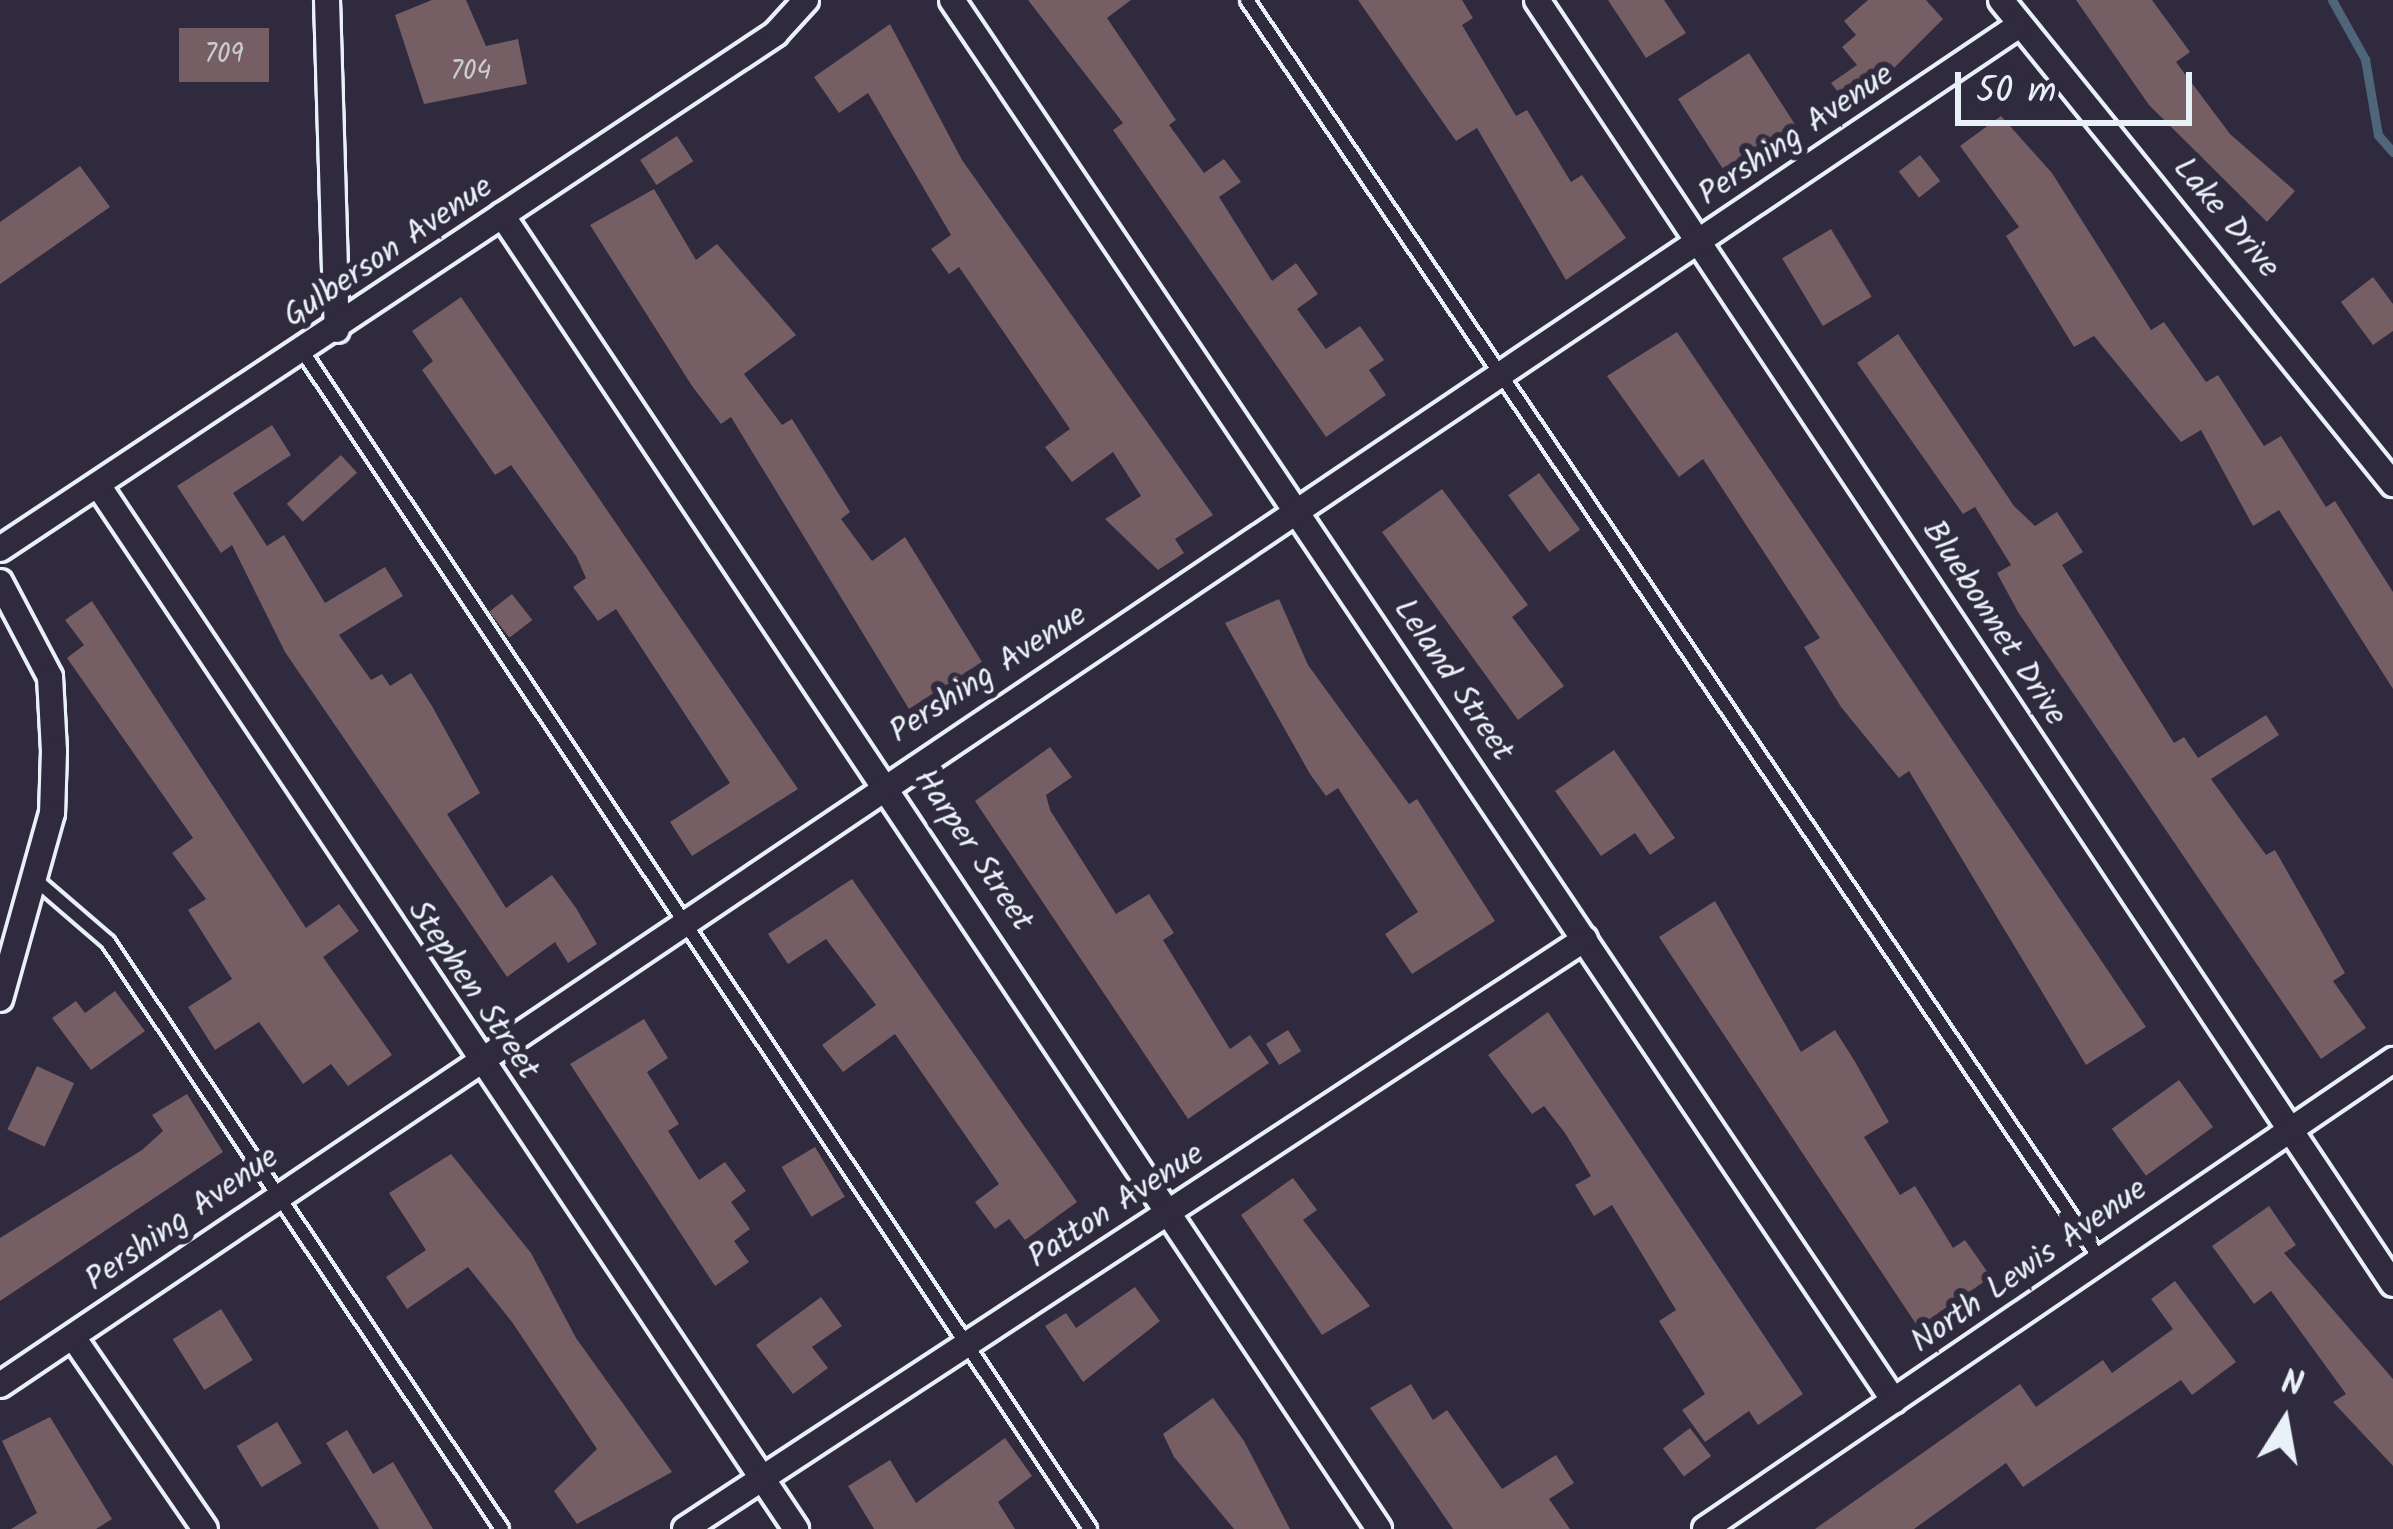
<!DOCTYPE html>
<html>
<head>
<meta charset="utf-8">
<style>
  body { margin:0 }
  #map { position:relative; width:2393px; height:1529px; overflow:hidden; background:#2f2a3d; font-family:Kalam,sans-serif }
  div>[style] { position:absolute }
  .stream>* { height:9px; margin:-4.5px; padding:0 4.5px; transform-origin:4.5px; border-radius:4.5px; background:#4f667a }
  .building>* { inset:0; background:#755e64; transform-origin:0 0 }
  .roads { filter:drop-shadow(3px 0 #e8f1f8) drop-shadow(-3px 0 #e8f1f8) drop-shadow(0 3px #e8f1f8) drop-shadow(0 -3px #e8f1f8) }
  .service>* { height:12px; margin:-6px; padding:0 6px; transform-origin:6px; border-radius:6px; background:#2f2a3d }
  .minor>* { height:24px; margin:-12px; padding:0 12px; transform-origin:12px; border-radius:12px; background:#2f2a3d }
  span { translate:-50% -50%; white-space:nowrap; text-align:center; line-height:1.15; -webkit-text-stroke:12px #2f2a3d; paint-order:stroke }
  .number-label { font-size:27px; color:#cbccd3 }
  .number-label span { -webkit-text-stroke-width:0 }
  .street-label { font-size:33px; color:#e8f1f8 }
  .north { position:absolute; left:2225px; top:1361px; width:120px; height:120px; -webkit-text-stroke:9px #2f2a3d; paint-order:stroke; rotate:11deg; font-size:33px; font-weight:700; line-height:48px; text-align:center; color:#e8f1f8 }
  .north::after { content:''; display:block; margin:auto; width:42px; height:54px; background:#e8f1f8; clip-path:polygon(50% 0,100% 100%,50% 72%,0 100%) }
  .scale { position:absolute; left:1955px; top:72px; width:237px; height:54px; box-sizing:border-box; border:6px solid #e8f1f8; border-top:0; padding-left:15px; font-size:36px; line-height:42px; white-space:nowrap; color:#e8f1f8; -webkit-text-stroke:9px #2f2a3d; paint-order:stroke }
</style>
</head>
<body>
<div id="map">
  <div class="stream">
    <i style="left:2332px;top:0;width:68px;rotate:60.8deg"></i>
    <i style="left:2365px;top:59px;width:77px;rotate:80.3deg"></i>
    <i style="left:2378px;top:135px;width:23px;rotate:49deg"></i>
  </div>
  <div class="building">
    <i style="clip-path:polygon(432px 0,466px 0,486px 46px,518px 39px,527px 84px,424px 104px,395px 15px)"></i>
    <i style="clip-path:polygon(1028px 0,1131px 0,1107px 18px,1176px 120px,1169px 125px,1204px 173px,1224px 159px,1241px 182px,1219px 197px,1272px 281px,1296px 263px,1318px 294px,1297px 309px,1326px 349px,1360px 326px,1384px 360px,1369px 370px,1386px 395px,1326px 437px,1113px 130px,1123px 123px)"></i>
    <i style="clip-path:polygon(1358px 0,1462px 0,1473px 18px,1462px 25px,1516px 116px,1527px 110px,1571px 182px,1582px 175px,1626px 238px,1566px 280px,1477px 128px,1456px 141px)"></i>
    <i style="clip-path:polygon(1608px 0,1664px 0,1686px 33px,1646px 58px)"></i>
    <i style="clip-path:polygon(1868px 0,1926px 0,1943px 19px,1852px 110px,1831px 83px,1857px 65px,1842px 47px,1856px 35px,1844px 21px)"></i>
    <i style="clip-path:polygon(2076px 0,2152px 0,2190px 52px,2176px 62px,2230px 134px,2295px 191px,2267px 222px,2149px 105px)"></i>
    <i style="clip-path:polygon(890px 24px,962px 160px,1213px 515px,1175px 539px,1184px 553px,1158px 570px,1105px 519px,1141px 496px,1113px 452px,1072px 482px,1045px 447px,1070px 429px,959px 267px,949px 274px,931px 249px,951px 235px,868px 93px,839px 113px,814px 77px)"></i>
    <i style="left:179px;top:28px;width:90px;height:54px"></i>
    <i style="clip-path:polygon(1749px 53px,1805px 140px,1770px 162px,1760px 145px,1723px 169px,1678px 99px)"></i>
    <i style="clip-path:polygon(2001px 116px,2052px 173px,2151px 330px,2164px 322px,2206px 382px,2218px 375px,2264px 446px,2281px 436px,2326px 507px,2335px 501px,2393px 592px,2393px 689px,2279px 510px,2253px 526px,2201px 430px,2181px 442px,2094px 336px,2074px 347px,2006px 236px,2019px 227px,1960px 146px)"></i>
    <i style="left:677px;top:136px;width:30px;height:44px;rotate:57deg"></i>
    <i style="left:1920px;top:155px;width:33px;height:27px;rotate:52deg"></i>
    <i style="clip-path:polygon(80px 166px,110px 207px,0 284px,0 222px)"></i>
    <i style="clip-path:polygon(654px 189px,696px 260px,717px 244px,796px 335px,744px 374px,782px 425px,792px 419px,850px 512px,841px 519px,872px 561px,905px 537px,982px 662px,909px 709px,731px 417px,721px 424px,692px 386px,590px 225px)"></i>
    <i style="left:1831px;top:229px;width:79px;height:57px;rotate:59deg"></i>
    <i style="clip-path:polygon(2373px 277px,2393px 304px,2393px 331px,2373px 345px,2341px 302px)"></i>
    <i style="clip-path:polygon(461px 297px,798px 789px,692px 856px,670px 822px,730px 783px,616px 609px,598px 621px,573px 587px,586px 578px,576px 556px,511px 465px,495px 475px,422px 370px,433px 361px,412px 331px)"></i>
    <i style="clip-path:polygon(1677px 332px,2146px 1027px,2086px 1065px,1909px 771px,1899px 778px,1841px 707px,1804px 647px,1820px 638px,1703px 459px,1679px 477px,1607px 376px)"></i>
    <i style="clip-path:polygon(1898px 334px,2014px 506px,2035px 526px,2057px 512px,2083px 552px,2062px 565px,2174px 743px,2184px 737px,2198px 758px,2266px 715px,2279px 735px,2211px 779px,2266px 855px,2275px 850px,2345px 973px,2333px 981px,2366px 1028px,2321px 1059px,2018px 612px,1997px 573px,2011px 565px,1975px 507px,1963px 514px,1857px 363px)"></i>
    <i style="clip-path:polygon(272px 425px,291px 455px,233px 493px,267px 546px,284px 535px,325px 603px,385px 567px,403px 596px,339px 635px,371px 680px,382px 674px,390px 686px,411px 673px,432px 706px,480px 793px,447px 814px,506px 908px,552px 875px,576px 908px,597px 944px,568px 963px,555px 942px,507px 977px,285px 652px,232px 545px,221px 553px,177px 486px)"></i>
    <i style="left:341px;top:455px;width:24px;height:73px;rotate:48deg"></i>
    <i style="left:1539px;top:473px;width:70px;height:38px;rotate:54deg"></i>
    <i style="clip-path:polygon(1442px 489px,1528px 605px,1512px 617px,1564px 686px,1518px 720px,1382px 532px)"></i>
    <i style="left:512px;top:594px;width:33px;height:29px;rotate:52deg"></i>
    <i style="clip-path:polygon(1279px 599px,1308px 665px,1409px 804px,1417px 799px,1495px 921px,1412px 974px,1385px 934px,1418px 912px,1338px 788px,1326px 796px,1310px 774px,1225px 623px)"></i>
    <i style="clip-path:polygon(92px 601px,306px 928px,339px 904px,359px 931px,323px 957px,392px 1055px,348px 1086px,331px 1064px,303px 1084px,259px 1022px,215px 1050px,188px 1007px,232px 979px,188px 910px,206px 899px,172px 853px,193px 838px,67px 658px,84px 645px,65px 620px)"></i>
    <i style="clip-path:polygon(1050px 747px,1072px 777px,1046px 795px,1050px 810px,1116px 914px,1149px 894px,1174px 933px,1163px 940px,1230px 1049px,1250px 1035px,1269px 1063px,1188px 1119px,975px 801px)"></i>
    <i style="clip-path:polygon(1614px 750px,1675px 838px,1650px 855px,1635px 833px,1601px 856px,1555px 791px)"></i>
    <i style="clip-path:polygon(852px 879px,1077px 1202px,1025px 1240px,1009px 1219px,995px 1229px,975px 1202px,999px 1184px,895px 1034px,843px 1072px,822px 1045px,876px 1005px,826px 939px,788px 964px,768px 934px)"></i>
    <i style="clip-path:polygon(1715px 901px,1801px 1052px,1835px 1030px,1854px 1060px,1889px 1122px,1864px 1137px,1900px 1195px,1915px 1186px,1953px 1248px,1965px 1240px,1991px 1277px,1918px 1327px,1659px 937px)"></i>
    <i style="clip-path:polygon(115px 991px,145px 1031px,91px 1070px,52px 1018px,76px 1001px,85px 1013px)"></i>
    <i style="clip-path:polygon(1548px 1012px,1803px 1394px,1758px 1425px,1749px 1411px,1705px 1442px,1682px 1410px,1705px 1394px,1659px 1321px,1676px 1310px,1612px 1205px,1594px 1216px,1575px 1185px,1591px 1176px,1565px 1133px,1544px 1106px,1532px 1114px,1488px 1055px)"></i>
    <i style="clip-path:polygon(644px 1019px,668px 1058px,647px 1072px,679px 1124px,668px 1131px,699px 1180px,725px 1162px,746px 1191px,731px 1202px,750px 1229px,734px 1241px,749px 1262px,715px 1286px,570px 1064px)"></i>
    <i style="left:1288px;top:1030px;width:25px;height:26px;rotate:58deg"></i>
    <i style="left:37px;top:1066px;width:41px;height:70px;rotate:25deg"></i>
    <i style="left:2179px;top:1080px;width:58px;height:83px;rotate:54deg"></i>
    <i style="clip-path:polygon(187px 1094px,223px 1152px,0 1301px,0 1238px,142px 1150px,163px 1131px,152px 1115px)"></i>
    <i style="left:815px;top:1147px;width:58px;height:39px;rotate:59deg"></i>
    <i style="clip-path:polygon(451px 1154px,531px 1253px,576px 1338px,672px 1472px,577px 1524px,554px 1491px,597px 1449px,512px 1322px,468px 1267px,407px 1309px,386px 1277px,426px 1250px,389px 1193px)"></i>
    <i style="clip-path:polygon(1293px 1178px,1317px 1210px,1303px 1220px,1370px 1306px,1322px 1335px,1241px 1215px)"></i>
    <i style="clip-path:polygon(2269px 1206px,2296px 1245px,2284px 1253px,2393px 1379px,2393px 1466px,2333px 1402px,2346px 1394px,2271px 1291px,2254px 1304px,2212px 1246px)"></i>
    <i style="clip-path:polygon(2175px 1281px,2236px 1362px,2192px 1395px,2181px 1380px,2023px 1487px,2006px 1463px,1914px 1529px,1815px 1529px,2020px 1384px,2036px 1407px,2103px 1360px,2112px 1373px,2173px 1329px,2151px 1299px)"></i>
    <i style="clip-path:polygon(1135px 1287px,1160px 1321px,1083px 1382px,1045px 1326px,1066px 1313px,1076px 1328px)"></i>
    <i style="clip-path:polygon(821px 1297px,842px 1326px,812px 1347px,828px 1368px,793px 1394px,756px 1345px)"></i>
    <i style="left:221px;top:1309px;width:60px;height:57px;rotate:58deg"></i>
    <i style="clip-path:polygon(1411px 1384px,1433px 1420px,1447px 1410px,1502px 1489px,1556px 1455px,1574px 1483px,1549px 1499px,1570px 1529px,1453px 1529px,1370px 1408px)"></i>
    <i style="clip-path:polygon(1213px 1398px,1244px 1441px,1290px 1529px,1234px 1529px,1174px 1457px,1163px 1434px)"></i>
    <i style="clip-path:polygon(50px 1417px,112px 1519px,96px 1529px,11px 1529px,37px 1513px,2px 1441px)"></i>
    <i style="left:277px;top:1422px;width:48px;height:47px;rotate:59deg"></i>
    <i style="left:1690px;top:1428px;width:35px;height:34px;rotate:53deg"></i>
    <i style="clip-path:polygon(347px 1430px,373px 1474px,393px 1462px,433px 1529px,379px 1529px,326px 1443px)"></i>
    <i style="clip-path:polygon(1005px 1438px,1032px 1476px,998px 1502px,1015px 1529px,874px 1529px,848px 1486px,890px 1460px,916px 1503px)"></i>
  </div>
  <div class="roads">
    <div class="service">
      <i style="left:1247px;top:0;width:1521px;rotate:55.88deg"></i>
      <i style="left:303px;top:352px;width:1416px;rotate:56.23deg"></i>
      <i style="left:36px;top:880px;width:95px;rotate:40.7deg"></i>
      <i style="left:108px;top:942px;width:707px;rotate:56.13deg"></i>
    </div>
    <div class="minor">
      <i style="left:327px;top:0;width:330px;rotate:88.3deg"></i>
      <i style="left:952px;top:0;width:1688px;rotate:56.08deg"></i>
      <i style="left:1537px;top:0;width:1543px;rotate:56.31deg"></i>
      <i style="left:2001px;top:0;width:623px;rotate:51deg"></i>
      <i style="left:502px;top:215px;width:1580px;rotate:56.28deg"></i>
      <i style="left:98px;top:485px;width:1256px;rotate:56.23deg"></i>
      <i style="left:0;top:549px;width:931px;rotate:-33.6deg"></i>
      <i style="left:775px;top:34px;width:46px;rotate:-47.6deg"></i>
      <i style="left:0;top:582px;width:107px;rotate:62.2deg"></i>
      <i style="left:50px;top:677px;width:74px;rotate:86.9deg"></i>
      <i style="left:54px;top:751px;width:62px;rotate:91.8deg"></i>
      <i style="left:52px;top:813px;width:193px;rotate:105.6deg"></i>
      <i style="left:73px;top:1337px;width:233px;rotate:55.5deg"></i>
      <i style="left:0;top:1385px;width:2433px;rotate:-33.96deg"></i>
      <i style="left:685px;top:1529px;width:1076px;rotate:-33.25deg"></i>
      <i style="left:1705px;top:1529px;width:833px;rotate:-34.28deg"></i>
    </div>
  </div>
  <div class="number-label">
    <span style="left:224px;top:55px">709</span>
    <span style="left:471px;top:72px">704</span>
  </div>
  <div class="street-label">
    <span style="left:1797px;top:136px;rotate:-34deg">Pershing Avenue</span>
    <span style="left:2225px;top:219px;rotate:50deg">Lake Drive</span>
    <span style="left:389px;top:253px;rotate:-34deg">Gulberson Avenue</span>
    <span style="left:1993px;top:624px;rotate:57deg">Bluebonnet Drive</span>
    <span style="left:989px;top:675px;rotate:-33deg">Pershing Avenue</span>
    <span style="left:1452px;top:681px;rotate:56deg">Leland Street</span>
    <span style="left:972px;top:851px;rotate:56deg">Harper Street</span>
    <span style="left:472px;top:991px;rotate:56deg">Stephen Street</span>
    <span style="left:1117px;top:1207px;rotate:-33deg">Patton Avenue</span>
    <span style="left:183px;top:1220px;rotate:-35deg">Pershing Avenue</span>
    <span style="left:2030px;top:1267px;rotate:-35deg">North Lewis Avenue</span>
  </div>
  <div class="north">N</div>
  <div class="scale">50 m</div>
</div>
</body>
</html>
